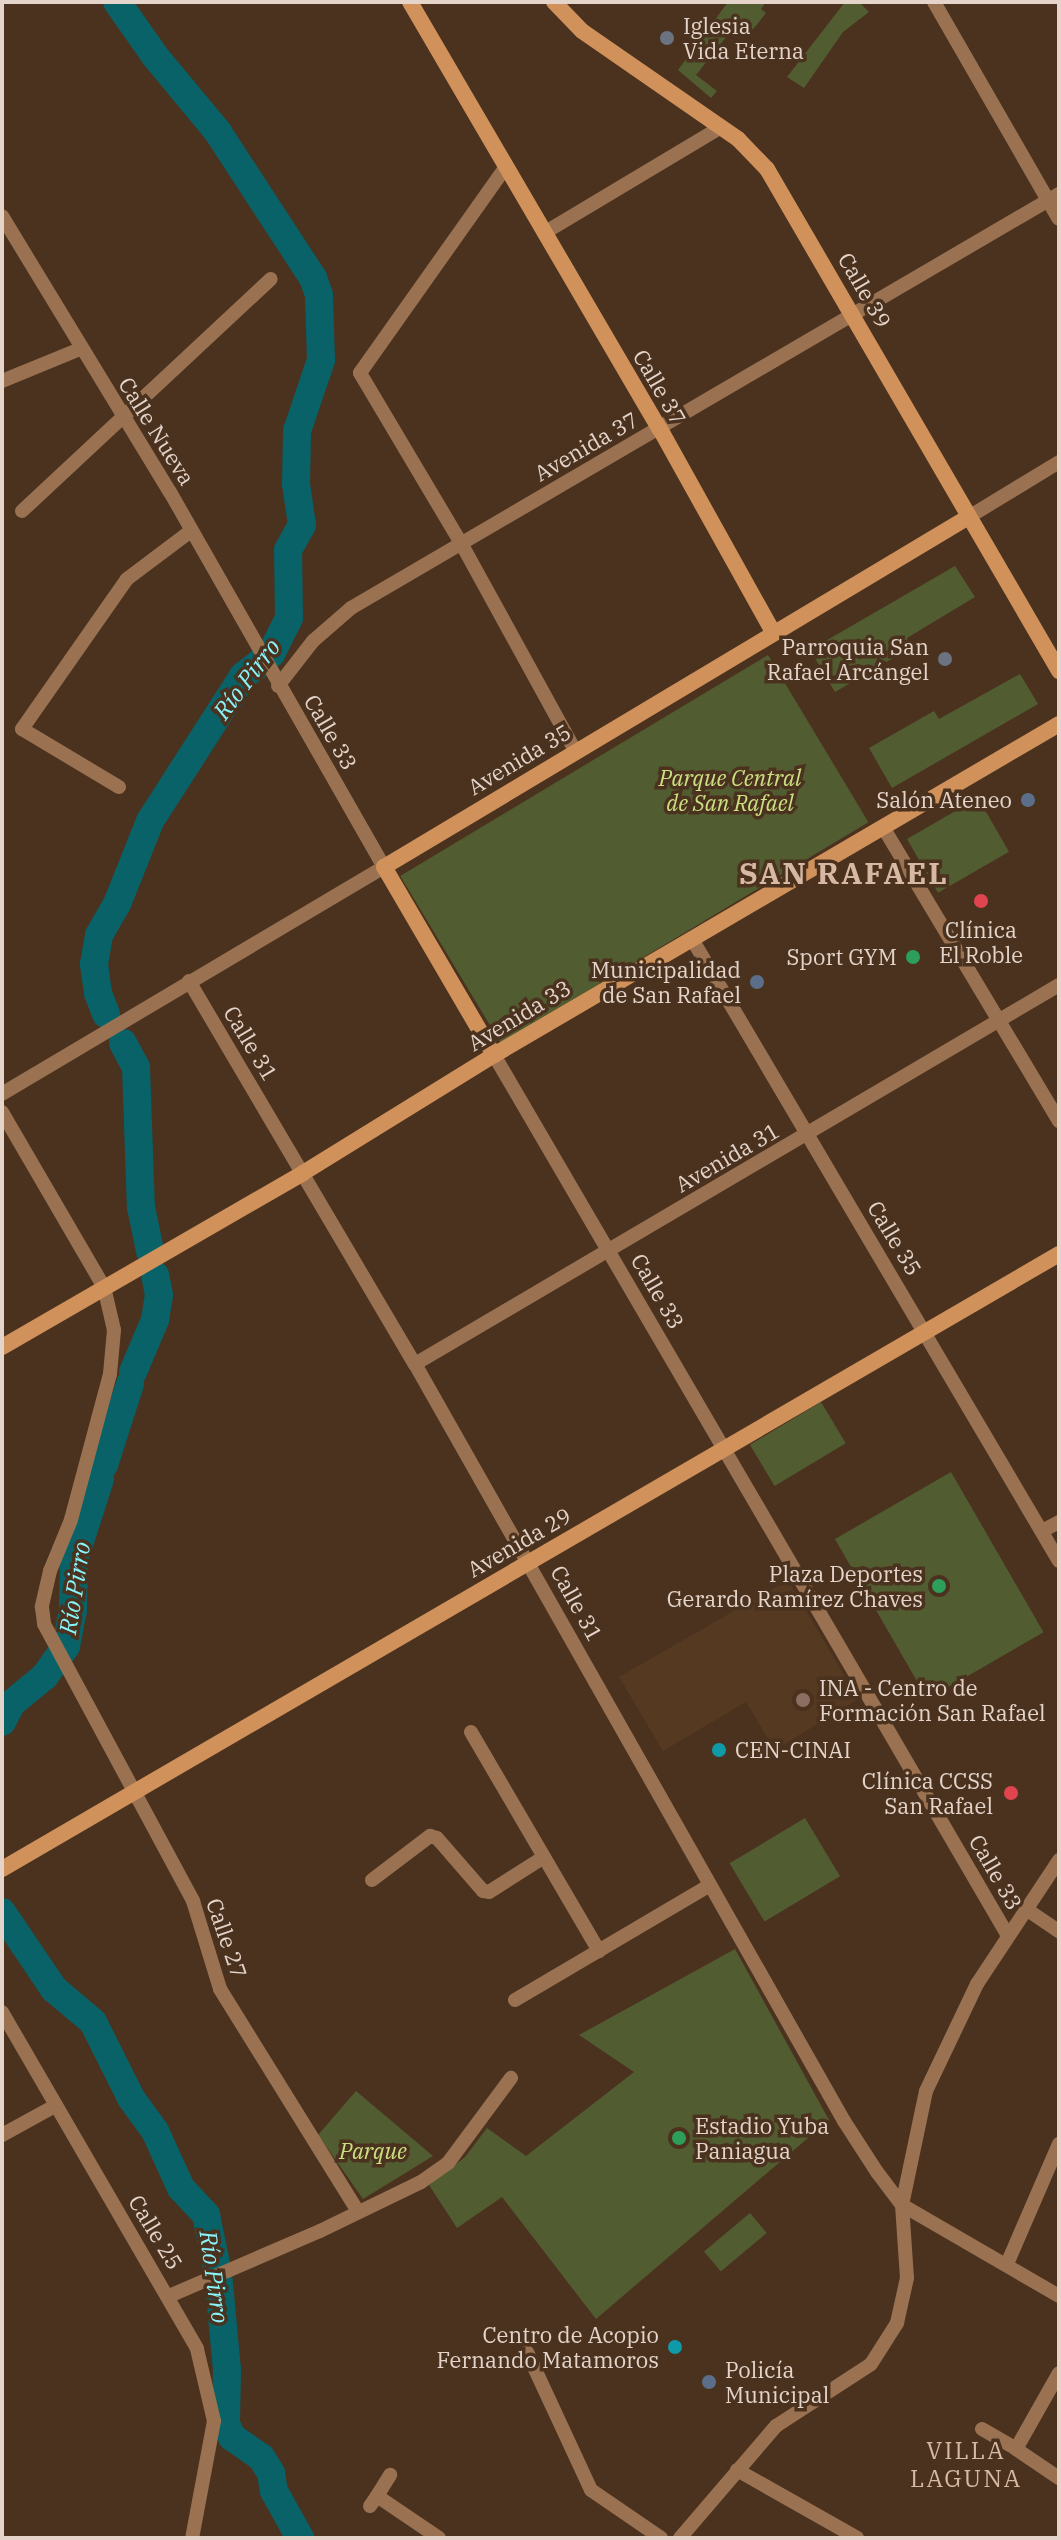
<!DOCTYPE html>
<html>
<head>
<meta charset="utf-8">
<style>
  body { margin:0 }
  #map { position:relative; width:1061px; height:2540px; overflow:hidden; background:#4a321f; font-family:"IBM Plex Serif",serif }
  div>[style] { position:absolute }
  .built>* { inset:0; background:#563921 }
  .green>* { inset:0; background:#525c31; transform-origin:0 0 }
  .river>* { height:28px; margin:-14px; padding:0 14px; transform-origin:14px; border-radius:14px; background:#086268 }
  .street>* { height:14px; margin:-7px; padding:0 7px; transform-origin:7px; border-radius:7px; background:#9a7251 }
  .secondary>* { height:16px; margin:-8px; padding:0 8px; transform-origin:8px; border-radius:8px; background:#d0915b }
  .dots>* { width:22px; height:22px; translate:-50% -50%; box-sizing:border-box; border:4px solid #4a321f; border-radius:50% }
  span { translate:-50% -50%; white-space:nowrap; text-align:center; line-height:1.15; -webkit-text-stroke:7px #4a321f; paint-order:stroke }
  .poi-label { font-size:22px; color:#e4d4c9 }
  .left { translate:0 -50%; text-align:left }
  .right { translate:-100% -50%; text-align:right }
  .street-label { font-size:22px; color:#e4d4c9 }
  .park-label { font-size:22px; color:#cbe181; font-style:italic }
  .water-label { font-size:24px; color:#8af4fb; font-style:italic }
  .neighbourhood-label { font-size:24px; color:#d7b9a3; letter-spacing:2px }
  .district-label { font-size:30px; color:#d7b9a3; font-weight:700; letter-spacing:2px }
  .frame { position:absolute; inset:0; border:4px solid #e4d4c9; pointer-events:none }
</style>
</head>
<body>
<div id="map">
  <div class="built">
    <i style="clip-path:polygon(788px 1580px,858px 1699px,775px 1750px,746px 1702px,663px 1751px,619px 1677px)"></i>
  </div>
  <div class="green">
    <i style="clip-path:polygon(728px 2px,766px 2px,761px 9px,766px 13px,747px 37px,734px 27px,696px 75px,717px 91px,711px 98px,678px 70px)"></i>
    <i style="clip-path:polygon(845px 2px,859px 2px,869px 12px,843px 32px,804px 88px,787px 77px)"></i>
    <i style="clip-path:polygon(955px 566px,975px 597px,907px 638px,912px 647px,835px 692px,810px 650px)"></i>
    <i style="left:768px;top:655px;width:195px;height:429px;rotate:59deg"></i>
    <i style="clip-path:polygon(1020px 674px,1038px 704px,892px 788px,869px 748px,934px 711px,939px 719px)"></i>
    <i style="left:978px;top:798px;width:62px;height:82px;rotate:60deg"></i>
    <i style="left:821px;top:1402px;width:48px;height:83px;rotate:59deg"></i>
    <i style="left:951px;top:1472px;width:185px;height:134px;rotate:60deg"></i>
    <i style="left:805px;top:1818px;width:68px;height:88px;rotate:59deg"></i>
    <i style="clip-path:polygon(735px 1949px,829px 2120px,596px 2319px,502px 2197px,457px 2228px,429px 2185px,465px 2157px,487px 2128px,526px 2156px,634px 2072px,579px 2035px)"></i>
    <i style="clip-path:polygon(356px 2091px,433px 2156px,363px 2199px,318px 2135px)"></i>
    <i style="left:750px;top:2213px;width:26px;height:60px;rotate:50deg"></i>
  </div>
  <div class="river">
    <i style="left:106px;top:1014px;width:22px;rotate:-111deg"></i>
    <i style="left:98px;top:993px;width:29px;rotate:-98deg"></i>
    <i style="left:94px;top:964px;width:29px;rotate:-80deg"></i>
    <i style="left:99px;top:935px;width:36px;rotate:-60deg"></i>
    <i style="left:117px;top:904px;width:89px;rotate:-68.3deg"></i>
    <i style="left:150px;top:821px;width:172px;rotate:-57.3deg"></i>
    <i style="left:243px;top:676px;width:36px;rotate:-38deg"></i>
    <i style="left:271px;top:654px;width:40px;rotate:-63.4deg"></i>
    <i style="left:289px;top:618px;width:68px;rotate:-90.8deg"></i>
    <i style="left:288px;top:550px;width:29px;rotate:-61deg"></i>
    <i style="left:302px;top:525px;width:41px;rotate:-98.3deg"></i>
    <i style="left:296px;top:484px;width:53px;rotate:-88.9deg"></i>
    <i style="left:297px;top:431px;width:75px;rotate:-71.3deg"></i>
    <i style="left:321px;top:360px;width:65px;rotate:-91.8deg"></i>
    <i style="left:319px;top:295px;width:18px;rotate:-109deg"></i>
    <i style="left:313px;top:278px;width:174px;rotate:-123.1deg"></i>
    <i style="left:218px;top:132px;width:99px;rotate:-129.7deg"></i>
    <i style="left:155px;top:56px;width:66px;rotate:-125.1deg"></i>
    <i style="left:123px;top:1043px;width:27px;rotate:62deg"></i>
    <i style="left:136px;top:1067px;width:140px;rotate:88deg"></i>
    <i style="left:141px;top:1207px;width:45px;rotate:78.4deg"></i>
    <i style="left:133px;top:1372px;width:56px;rotate:-67.1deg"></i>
    <i style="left:155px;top:1320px;width:25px;rotate:-81deg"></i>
    <i style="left:159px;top:1295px;width:20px;rotate:-101deg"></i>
    <i style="left:104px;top:1465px;width:85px;rotate:-72.2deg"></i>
    <i style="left:2px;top:1722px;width:20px;rotate:-63deg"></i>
    <i style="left:11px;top:1704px;width:44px;rotate:-39.5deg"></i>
    <i style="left:45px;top:1676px;width:37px;rotate:-55deg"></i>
    <i style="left:66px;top:1646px;width:36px;rotate:-79deg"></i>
    <i style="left:73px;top:1611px;width:51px;rotate:-88.9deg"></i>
    <i style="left:74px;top:1560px;width:85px;rotate:-72.2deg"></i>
    <i style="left:2px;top:1912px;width:93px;rotate:56deg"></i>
    <i style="left:54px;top:1989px;width:51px;rotate:40.2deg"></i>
    <i style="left:93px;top:2022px;width:85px;rotate:63.4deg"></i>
    <i style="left:131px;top:2098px;width:41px;rotate:54deg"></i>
    <i style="left:155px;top:2131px;width:63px;rotate:65.5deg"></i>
    <i style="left:181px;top:2188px;width:37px;rotate:47deg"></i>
    <i style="left:206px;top:2215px;width:59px;rotate:78.3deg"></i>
    <i style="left:218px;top:2273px;width:97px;rotate:84.7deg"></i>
    <i style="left:227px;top:2370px;width:54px;rotate:91.1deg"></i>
    <i style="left:226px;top:2424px;width:14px;rotate:65deg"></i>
    <i style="left:232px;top:2437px;width:35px;rotate:35deg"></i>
    <i style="left:261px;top:2457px;width:19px;rotate:58deg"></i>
    <i style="left:271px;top:2473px;width:18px;rotate:81deg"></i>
    <i style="left:274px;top:2491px;width:54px;rotate:61deg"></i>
  </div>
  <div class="street">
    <i style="left:934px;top:2px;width:250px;rotate:60.1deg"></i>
    <i style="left:505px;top:168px;width:251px;rotate:125.3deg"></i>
    <i style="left:360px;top:373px;width:198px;rotate:59.3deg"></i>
    <i style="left:461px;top:543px;width:236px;rotate:61.2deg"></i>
    <i style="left:2px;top:216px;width:323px;rotate:58.7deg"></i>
    <i style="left:170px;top:492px;width:432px;rotate:60.3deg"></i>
    <i style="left:384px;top:867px;width:444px;rotate:149.3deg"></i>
    <i style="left:544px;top:233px;width:206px;rotate:-30.9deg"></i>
    <i style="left:2px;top:381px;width:84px;rotate:-22.3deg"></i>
    <i style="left:22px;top:511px;width:340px;rotate:-43deg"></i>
    <i style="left:967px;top:518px;width:108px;rotate:-31.3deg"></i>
    <i style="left:278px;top:686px;width:57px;rotate:-52.1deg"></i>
    <i style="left:313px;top:641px;width:50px;rotate:-41deg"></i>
    <i style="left:351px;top:608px;width:820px;rotate:-30.32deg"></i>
    <i style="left:119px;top:787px;width:113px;rotate:-149.1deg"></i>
    <i style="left:22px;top:729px;width:183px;rotate:-55deg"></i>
    <i style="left:127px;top:579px;width:80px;rotate:-36.9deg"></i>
    <i style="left:883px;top:827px;width:343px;rotate:59.1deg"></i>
    <i style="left:692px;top:939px;width:722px;rotate:59.46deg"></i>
    <i style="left:189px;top:981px;width:445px;rotate:59.5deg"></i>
    <i style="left:415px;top:1364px;width:870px;rotate:60.46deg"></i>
    <i style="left:844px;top:2121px;width:61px;rotate:57.1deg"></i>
    <i style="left:877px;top:2172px;width:41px;rotate:52.9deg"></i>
    <i style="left:902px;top:2205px;width:181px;rotate:30.1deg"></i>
    <i style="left:494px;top:1055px;width:1018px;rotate:59.73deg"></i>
    <i style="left:2px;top:1112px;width:203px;rotate:59.8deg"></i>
    <i style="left:104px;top:1287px;width:44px;rotate:76.9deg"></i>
    <i style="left:114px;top:1330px;width:44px;rotate:95.2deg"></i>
    <i style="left:110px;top:1374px;width:151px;rotate:105deg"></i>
    <i style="left:71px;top:1520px;width:55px;rotate:112.4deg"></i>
    <i style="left:50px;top:1571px;width:37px;rotate:103deg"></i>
    <i style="left:42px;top:1607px;width:17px;rotate:83deg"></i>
    <i style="left:44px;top:1624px;width:315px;rotate:61.7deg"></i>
    <i style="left:193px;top:1901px;width:92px;rotate:72.9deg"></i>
    <i style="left:220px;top:1989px;width:262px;rotate:58.2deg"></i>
    <i style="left:415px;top:1364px;width:747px;rotate:-30.48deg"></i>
    <i style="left:1042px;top:1531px;width:19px;rotate:-28deg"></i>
    <i style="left:471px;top:1732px;width:254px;rotate:59.7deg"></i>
    <i style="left:372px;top:1880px;width:73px;rotate:-37.2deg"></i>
    <i style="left:430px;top:1836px;width:7px;rotate:16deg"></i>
    <i style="left:437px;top:1838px;width:70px;rotate:49deg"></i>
    <i style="left:483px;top:1891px;width:6px;rotate:9deg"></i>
    <i style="left:489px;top:1892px;width:65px;rotate:-32.5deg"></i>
    <i style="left:1026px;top:1909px;width:40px;rotate:34deg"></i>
    <i style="left:515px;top:2000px;width:226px;rotate:-30.5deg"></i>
    <i style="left:2px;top:2012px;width:389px;rotate:59.9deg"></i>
    <i style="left:197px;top:2349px;width:74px;rotate:76.7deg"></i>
    <i style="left:214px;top:2421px;width:119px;rotate:100.6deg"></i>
    <i style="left:2px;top:2135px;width:60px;rotate:-28.7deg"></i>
    <i style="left:1007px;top:2264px;width:131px;rotate:-66.6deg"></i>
    <i style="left:169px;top:2296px;width:164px;rotate:-23.3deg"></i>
    <i style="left:320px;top:2231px;width:112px;rotate:-25.9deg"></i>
    <i style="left:421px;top:2182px;width:33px;rotate:-35deg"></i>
    <i style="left:448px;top:2163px;width:106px;rotate:-53.5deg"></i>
    <i style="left:527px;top:2352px;width:152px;rotate:65.1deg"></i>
    <i style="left:591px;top:2490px;width:85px;rotate:34.4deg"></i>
    <i style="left:982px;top:2429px;width:39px;rotate:30deg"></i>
    <i style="left:1016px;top:2449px;width:87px;rotate:-60.5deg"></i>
    <i style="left:1016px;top:2449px;width:52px;rotate:34deg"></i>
    <i style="left:737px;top:2470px;width:138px;rotate:29.5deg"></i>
    <i style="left:377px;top:2496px;width:25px;rotate:-58deg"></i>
    <i style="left:370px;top:2506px;width:12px;rotate:-55deg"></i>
    <i style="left:377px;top:2496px;width:75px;rotate:34.1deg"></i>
    <i style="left:680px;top:2538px;width:148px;rotate:-49.4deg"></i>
    <i style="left:776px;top:2426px;width:113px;rotate:-33.1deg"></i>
    <i style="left:871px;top:2364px;width:49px;rotate:-57.6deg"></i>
    <i style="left:897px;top:2323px;width:46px;rotate:-77.5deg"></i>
    <i style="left:907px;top:2278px;width:73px;rotate:-93.9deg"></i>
    <i style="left:902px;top:2205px;width:116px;rotate:-78.1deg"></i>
    <i style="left:926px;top:2091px;width:119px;rotate:-64.5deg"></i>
    <i style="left:977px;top:1984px;width:149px;rotate:-56.5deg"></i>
  </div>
  <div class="secondary">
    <i style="left:410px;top:2px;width:495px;rotate:59.7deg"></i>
    <i style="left:660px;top:429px;width:232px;rotate:60.9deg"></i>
    <i style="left:554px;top:2px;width:40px;rotate:46deg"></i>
    <i style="left:582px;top:31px;width:190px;rotate:34.7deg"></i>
    <i style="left:738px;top:139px;width:42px;rotate:46deg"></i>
    <i style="left:767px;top:169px;width:581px;rotate:59.81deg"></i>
    <i style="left:494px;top:1055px;width:218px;rotate:-120.3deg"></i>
    <i style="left:384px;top:867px;width:679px;rotate:-30.91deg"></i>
    <i style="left:2px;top:1347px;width:348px;rotate:-30deg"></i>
    <i style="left:303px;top:1173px;width:225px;rotate:-31.7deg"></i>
    <i style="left:494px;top:1055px;width:655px;rotate:-30.36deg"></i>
    <i style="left:2px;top:1869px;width:1223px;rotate:-30.19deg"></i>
  </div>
  <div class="dots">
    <i style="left:667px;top:38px;background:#6b7280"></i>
    <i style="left:945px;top:659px;background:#6b7280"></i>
    <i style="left:1028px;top:800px;background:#5c6f8a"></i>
    <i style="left:981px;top:901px;background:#e0444e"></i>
    <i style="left:913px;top:957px;background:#2e9e5b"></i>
    <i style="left:757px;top:982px;background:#5c6f8a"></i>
    <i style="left:939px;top:1586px;background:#2e9e5b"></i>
    <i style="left:803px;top:1700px;background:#8d6e63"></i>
    <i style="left:719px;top:1750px;background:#0f9aa8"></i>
    <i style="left:1011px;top:1793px;background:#e0444e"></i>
    <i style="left:679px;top:2138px;background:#2e9e5b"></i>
    <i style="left:675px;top:2347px;background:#0f9aa8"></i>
    <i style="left:709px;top:2382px;background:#5c6f8a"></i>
  </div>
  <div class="poi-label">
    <span class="left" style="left:683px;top:38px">Iglesia<br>Vida Eterna</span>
    <span class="right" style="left:929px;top:659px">Parroquia San<br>Rafael Arcángel</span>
    <span class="right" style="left:1012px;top:800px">Salón Ateneo</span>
    <span style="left:981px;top:942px">Clínica<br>El Roble</span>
    <span class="right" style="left:897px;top:957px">Sport GYM</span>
    <span class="right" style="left:741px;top:982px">Municipalidad<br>de San Rafael</span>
    <span class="right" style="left:923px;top:1586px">Plaza Deportes<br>Gerardo Ramírez Chaves</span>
    <span class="left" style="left:819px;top:1700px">INA - Centro de<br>Formación San Rafael</span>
    <span class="left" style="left:735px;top:1750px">CEN-CINAI</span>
    <span class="right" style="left:993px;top:1793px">Clínica CCSS<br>San Rafael</span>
    <span class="left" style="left:695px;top:2138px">Estadio Yuba<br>Paniagua</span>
    <span class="right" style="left:659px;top:2347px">Centro de Acopio<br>Fernando Matamoros</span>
    <span class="left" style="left:725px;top:2382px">Policía<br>Municipal</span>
  </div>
  <div class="street-label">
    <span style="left:865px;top:290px;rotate:60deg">Calle 39</span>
    <span style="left:660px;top:387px;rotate:60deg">Calle 37</span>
    <span style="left:157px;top:431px;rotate:58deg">Calle Nueva</span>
    <span style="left:586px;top:446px;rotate:-30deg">Avenida 37</span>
    <span style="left:331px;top:732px;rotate:60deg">Calle 33</span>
    <span style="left:519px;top:759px;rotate:-31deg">Avenida 35</span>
    <span style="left:519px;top:1015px;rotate:-31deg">Avenida 33</span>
    <span style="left:251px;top:1043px;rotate:59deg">Calle 31</span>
    <span style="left:727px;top:1157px;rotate:-30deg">Avenida 31</span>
    <span style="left:895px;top:1238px;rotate:59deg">Calle 35</span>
    <span style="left:658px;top:1291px;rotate:60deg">Calle 33</span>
    <span style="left:519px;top:1542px;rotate:-30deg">Avenida 29</span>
    <span style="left:577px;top:1603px;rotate:61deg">Calle 31</span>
    <span style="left:996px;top:1872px;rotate:60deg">Calle 33</span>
    <span style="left:227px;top:1938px;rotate:71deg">Calle 27</span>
    <span style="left:156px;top:2232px;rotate:59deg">Calle 25</span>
  </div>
  <div class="park-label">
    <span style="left:730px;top:790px">Parque Central<br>de San Rafael</span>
    <span style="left:373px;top:2151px">Parque</span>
  </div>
  <div class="water-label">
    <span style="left:247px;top:679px;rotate:-53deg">Río Pirro</span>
    <span style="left:75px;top:1588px;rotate:-81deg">Río Pirro</span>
    <span style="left:214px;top:2277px;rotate:82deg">Río Pirro</span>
  </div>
  <div class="neighbourhood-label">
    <span style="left:966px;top:2465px">VILLA<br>LAGUNA</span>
  </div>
  <div class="district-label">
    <span style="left:844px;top:873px">SAN RAFAEL</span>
  </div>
  <div class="frame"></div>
</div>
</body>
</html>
